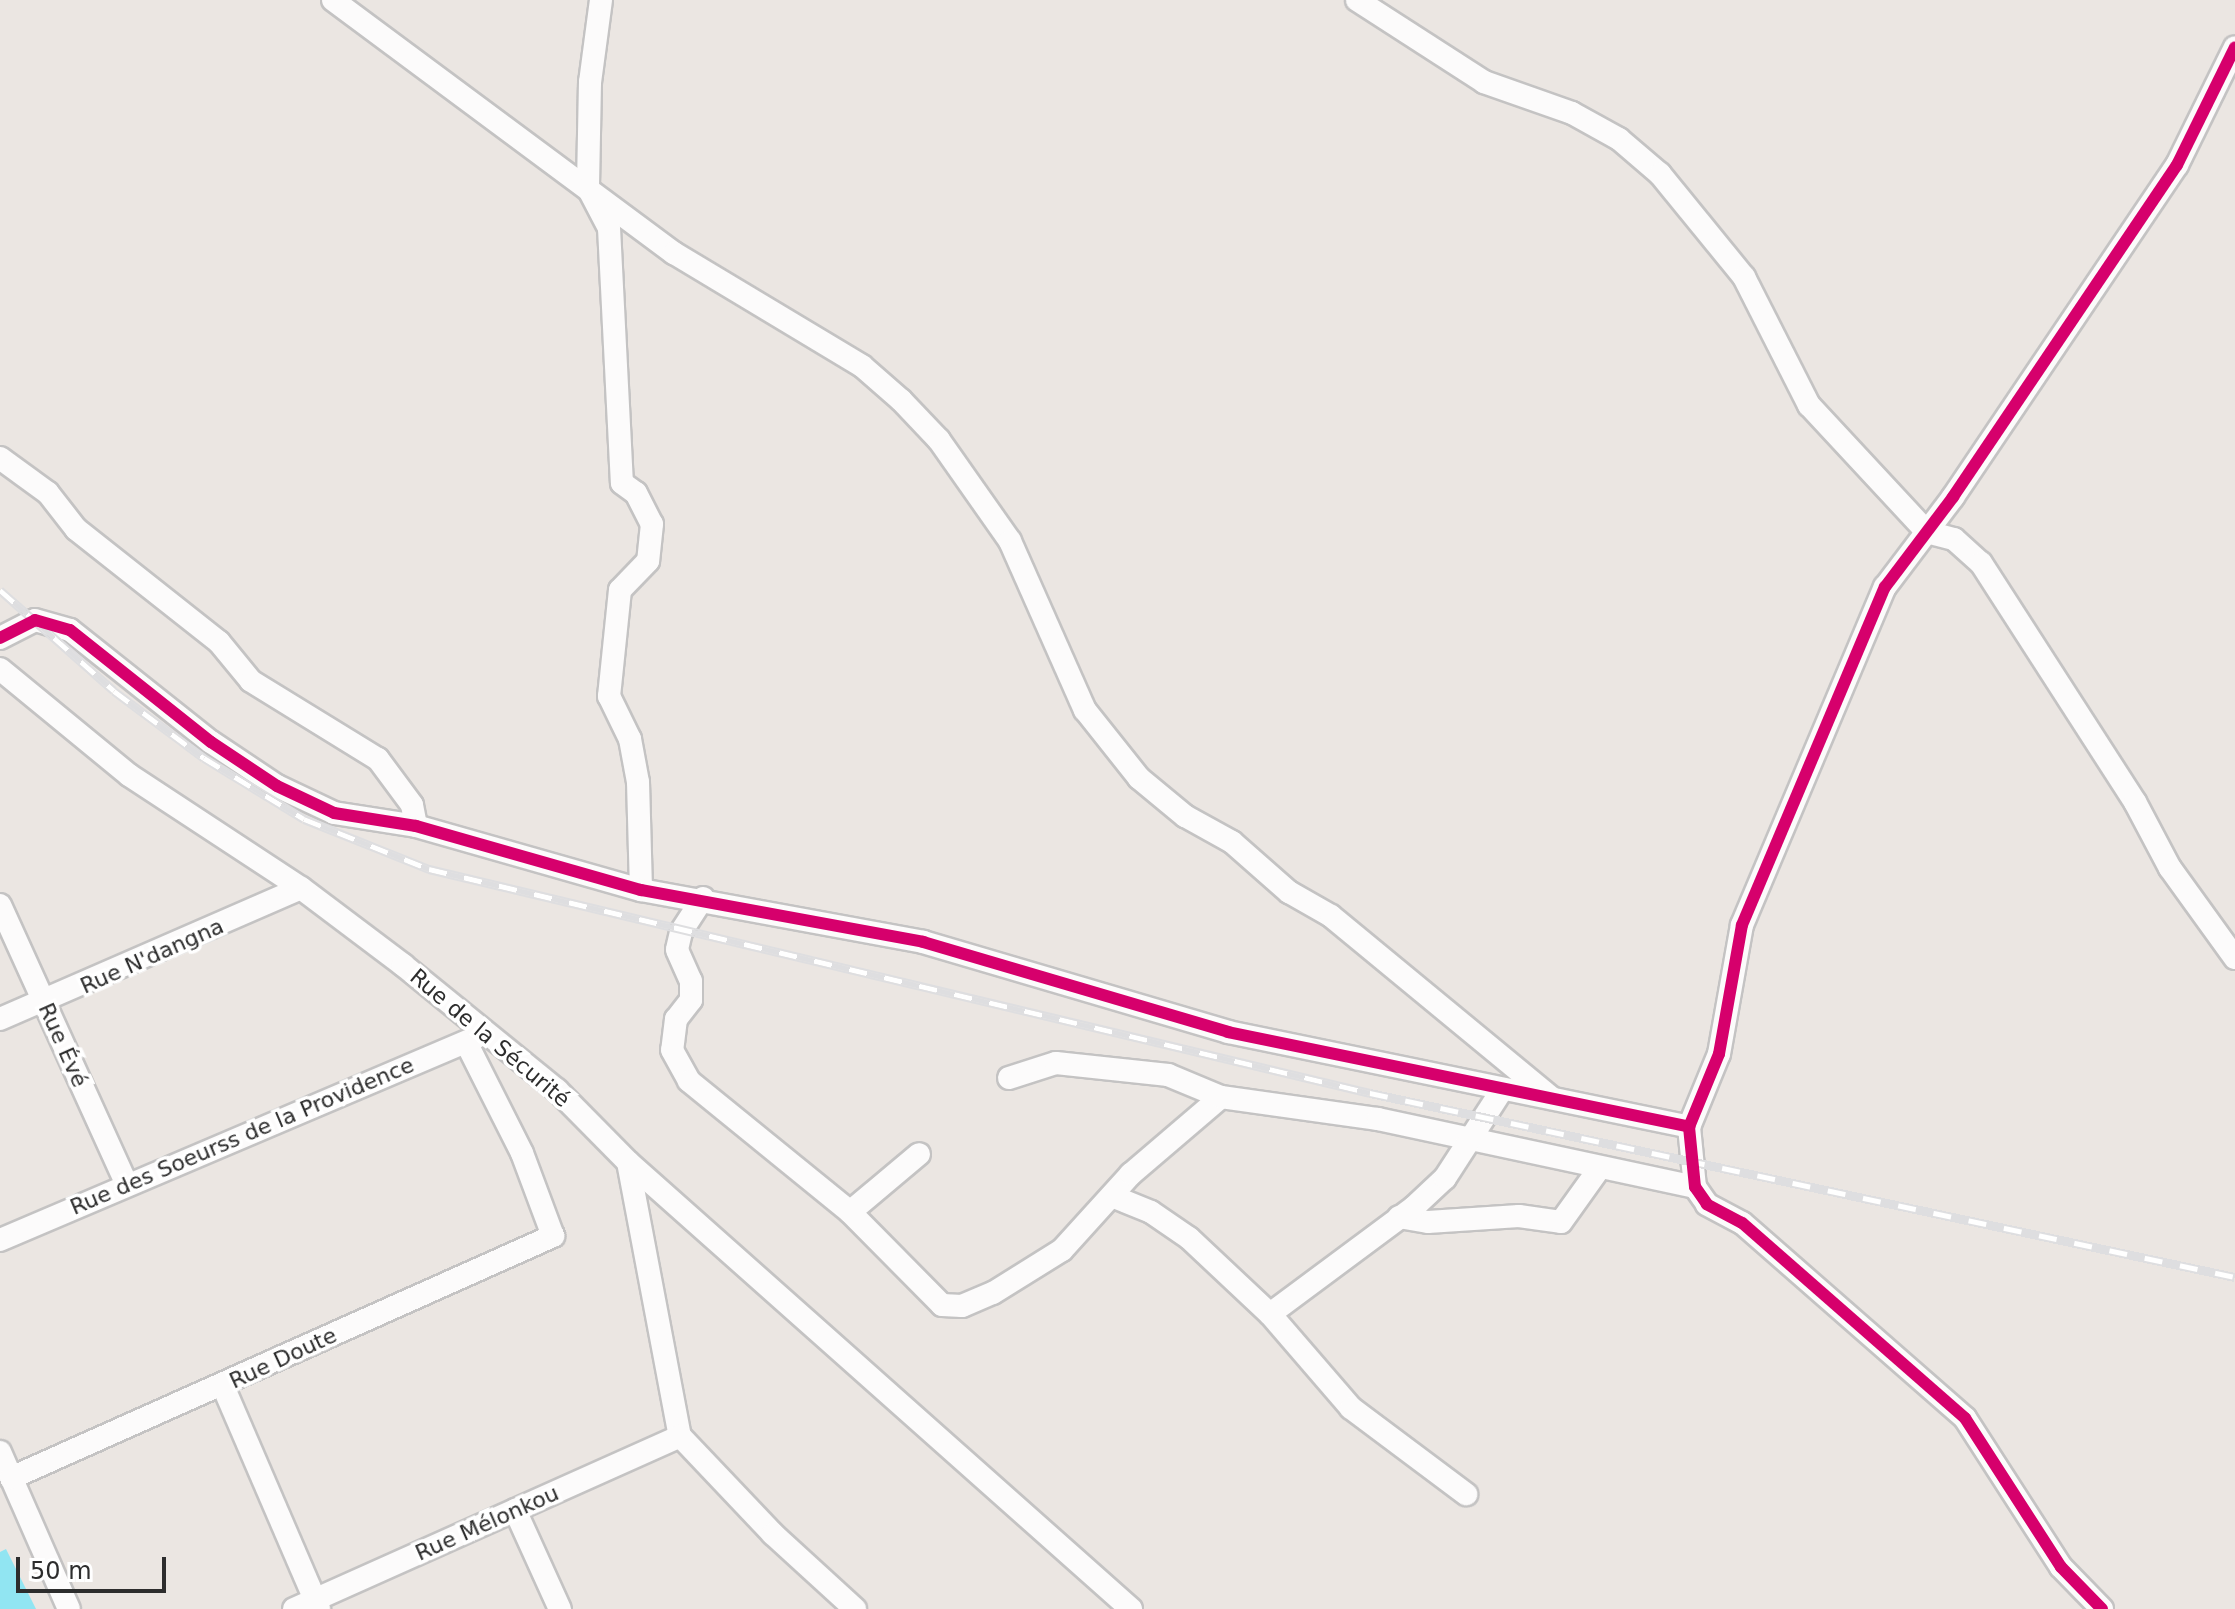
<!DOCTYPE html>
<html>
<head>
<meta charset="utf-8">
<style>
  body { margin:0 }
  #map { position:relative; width:2235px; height:1609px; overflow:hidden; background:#ebe6e2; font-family:"DejaVu Sans",sans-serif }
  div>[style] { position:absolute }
  .water>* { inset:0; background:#91e5f2 }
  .roads { filter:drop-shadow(2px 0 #c4c3c3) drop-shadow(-2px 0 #c4c3c3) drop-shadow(0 2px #c4c3c3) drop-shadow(0 -2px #c4c3c3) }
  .street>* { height:22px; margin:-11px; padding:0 11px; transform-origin:11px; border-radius:11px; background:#fcfbfb }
  .rail>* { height:9px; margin-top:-4.5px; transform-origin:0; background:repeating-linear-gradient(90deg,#fff 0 18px,#dedee0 0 36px); box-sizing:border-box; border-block:2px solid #dedee0 }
  .cycleway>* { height:12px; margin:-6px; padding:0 6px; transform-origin:6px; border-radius:6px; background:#d6006c }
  span { translate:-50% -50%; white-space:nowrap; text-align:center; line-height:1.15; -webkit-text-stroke:7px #fff; paint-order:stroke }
  .street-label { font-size:22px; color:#2d2d2d }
  .scale { position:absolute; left:16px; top:1557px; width:150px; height:36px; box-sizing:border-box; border:4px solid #2d2d2d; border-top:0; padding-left:10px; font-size:24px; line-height:28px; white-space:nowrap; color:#2d2d2d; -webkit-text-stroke:6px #fff; paint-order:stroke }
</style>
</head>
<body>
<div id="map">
  <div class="water">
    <i style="clip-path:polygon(6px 1549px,36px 1609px,0 1609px,0 1552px)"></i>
  </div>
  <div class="roads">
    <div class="street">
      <i style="left:333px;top:0;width:425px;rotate:36.6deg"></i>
      <i style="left:674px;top:253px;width:219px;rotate:31deg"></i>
      <i style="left:862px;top:366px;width:52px;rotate:41.1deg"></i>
      <i style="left:901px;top:400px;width:55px;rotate:46.5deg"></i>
      <i style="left:939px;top:440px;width:123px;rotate:54.9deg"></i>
      <i style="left:1010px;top:541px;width:185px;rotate:66.1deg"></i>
      <i style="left:1085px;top:710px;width:87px;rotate:51.5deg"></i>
      <i style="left:1139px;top:778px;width:60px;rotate:39.6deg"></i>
      <i style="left:1185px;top:816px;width:54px;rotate:29deg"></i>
      <i style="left:1232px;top:842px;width:76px;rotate:41.3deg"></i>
      <i style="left:1289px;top:892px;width:48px;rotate:29.7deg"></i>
      <i style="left:1331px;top:916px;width:286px;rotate:39.5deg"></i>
      <i style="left:601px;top:0;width:83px;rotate:97.6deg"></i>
      <i style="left:590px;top:82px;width:106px;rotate:91.1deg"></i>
      <i style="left:588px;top:188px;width:45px;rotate:62.3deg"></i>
      <i style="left:609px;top:228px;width:255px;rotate:87.1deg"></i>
      <i style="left:622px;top:483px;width:17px;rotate:36deg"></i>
      <i style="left:636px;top:493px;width:35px;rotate:63deg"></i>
      <i style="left:652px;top:524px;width:37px;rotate:96deg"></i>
      <i style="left:648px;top:561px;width:40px;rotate:134deg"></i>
      <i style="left:620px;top:590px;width:107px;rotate:95.9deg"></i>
      <i style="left:609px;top:696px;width:48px;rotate:64deg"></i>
      <i style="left:630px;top:739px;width:44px;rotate:79.5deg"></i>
      <i style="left:638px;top:782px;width:108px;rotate:88.4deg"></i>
      <i style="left:1357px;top:0;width:151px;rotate:32.8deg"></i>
      <i style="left:1484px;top:82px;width:93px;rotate:19.4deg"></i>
      <i style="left:1572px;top:113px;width:54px;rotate:29deg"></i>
      <i style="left:1619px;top:139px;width:54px;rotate:40.5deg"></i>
      <i style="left:1660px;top:174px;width:133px;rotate:50.8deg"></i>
      <i style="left:1744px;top:277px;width:144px;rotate:63.1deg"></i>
      <i style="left:1809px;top:405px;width:173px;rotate:47.1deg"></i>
      <i style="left:1927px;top:532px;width:28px;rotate:15deg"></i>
      <i style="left:1954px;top:539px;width:36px;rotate:42deg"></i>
      <i style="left:1981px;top:563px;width:284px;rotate:57.2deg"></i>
      <i style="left:2135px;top:802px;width:75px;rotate:62.1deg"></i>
      <i style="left:2170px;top:868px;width:111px;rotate:54.2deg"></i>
      <i style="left:0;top:458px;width:59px;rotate:36.1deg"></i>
      <i style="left:48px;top:493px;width:46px;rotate:52.1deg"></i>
      <i style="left:76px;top:529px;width:182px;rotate:38.3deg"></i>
      <i style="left:219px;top:642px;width:50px;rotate:50.6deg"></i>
      <i style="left:251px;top:681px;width:149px;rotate:31.6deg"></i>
      <i style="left:378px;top:759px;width:57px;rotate:53.5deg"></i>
      <i style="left:412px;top:805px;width:21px;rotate:79deg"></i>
      <i style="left:0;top:638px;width:39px;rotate:-27deg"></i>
      <i style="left:35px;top:620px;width:36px;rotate:16deg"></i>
      <i style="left:70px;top:630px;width:180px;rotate:38.5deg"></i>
      <i style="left:211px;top:742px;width:79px;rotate:33.7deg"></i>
      <i style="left:277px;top:786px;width:63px;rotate:25.3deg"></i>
      <i style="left:334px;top:813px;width:83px;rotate:9deg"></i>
      <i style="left:416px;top:826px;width:234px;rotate:15.9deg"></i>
      <i style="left:641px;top:890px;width:287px;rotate:10.4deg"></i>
      <i style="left:923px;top:942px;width:318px;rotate:16.4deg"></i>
      <i style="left:1228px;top:1032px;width:471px;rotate:11.6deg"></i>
      <i style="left:0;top:669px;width:167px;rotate:39.4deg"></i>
      <i style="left:129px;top:775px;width:206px;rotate:33.3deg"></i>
      <i style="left:301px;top:888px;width:128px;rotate:37deg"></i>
      <i style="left:403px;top:965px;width:198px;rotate:39.1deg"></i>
      <i style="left:557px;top:1090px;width:101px;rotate:45.4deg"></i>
      <i style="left:628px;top:1162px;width:279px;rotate:79.3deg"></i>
      <i style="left:680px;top:1436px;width:135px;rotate:46.5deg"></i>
      <i style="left:773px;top:1534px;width:111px;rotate:42.4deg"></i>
      <i style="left:703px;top:898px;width:40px;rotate:122.9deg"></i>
      <i style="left:681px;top:932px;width:18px;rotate:103deg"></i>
      <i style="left:677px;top:950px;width:34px;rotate:66deg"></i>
      <i style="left:691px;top:981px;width:19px;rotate:90deg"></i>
      <i style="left:691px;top:1000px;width:24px;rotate:128deg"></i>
      <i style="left:676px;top:1019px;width:31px;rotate:97deg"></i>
      <i style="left:672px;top:1050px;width:35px;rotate:61deg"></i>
      <i style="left:689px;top:1081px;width:208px;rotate:39.1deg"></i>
      <i style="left:850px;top:1212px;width:131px;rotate:45.3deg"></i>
      <i style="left:942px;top:1305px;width:20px;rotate:3deg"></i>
      <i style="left:962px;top:1306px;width:34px;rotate:-23deg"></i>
      <i style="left:993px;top:1293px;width:81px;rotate:-31.9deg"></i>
      <i style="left:1062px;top:1250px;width:103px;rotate:-47.8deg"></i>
      <i style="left:1131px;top:1174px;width:118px;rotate:-40.5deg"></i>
      <i style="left:0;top:905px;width:307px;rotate:65.6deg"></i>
      <i style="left:0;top:1019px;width:328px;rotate:-23.5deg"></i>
      <i style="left:1009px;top:1078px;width:49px;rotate:-17.7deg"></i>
      <i style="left:1056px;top:1063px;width:113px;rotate:6.1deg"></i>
      <i style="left:1168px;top:1075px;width:57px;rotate:22.5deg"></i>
      <i style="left:1221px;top:1097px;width:159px;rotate:8deg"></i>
      <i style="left:1378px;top:1119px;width:324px;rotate:12.1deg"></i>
      <i style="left:628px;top:1162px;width:673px;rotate:41.63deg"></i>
      <i style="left:1112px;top:1196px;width:42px;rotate:22.3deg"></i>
      <i style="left:1151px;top:1212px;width:46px;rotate:34.4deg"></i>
      <i style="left:1189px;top:1238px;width:111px;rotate:43.2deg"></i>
      <i style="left:1270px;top:1314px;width:124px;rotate:49.2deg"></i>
      <i style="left:1351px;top:1408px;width:144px;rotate:36.8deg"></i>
      <i style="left:850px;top:1212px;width:90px;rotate:-40deg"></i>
      <i style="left:1399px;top:1217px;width:29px;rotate:10deg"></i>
      <i style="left:1428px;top:1222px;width:91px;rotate:-3.8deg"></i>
      <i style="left:1519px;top:1216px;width:42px;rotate:8.1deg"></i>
      <i style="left:1561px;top:1222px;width:65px;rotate:-54.4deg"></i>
      <i style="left:0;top:1240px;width:518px;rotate:-23.05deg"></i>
      <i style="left:1270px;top:1314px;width:179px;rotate:-36.6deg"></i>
      <i style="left:1414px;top:1207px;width:42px;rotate:-43.1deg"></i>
      <i style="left:1445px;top:1178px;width:105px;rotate:-57.1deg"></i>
      <i style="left:223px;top:1386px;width:243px;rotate:66.7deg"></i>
      <i style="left:0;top:1452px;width:171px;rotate:66.3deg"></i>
      <i style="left:11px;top:1478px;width:594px;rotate:-24.06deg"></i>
      <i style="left:553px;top:1236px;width:89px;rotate:-110.5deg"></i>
      <i style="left:522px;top:1153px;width:124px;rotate:-116.8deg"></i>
      <i style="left:515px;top:1510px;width:109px;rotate:65.6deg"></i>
      <i style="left:294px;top:1609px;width:423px;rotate:-24.1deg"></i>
      <i style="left:2102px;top:1609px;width:59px;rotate:-134.3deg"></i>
      <i style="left:2061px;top:1567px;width:177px;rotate:-122.8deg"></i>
      <i style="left:1965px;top:1418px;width:296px;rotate:-138.8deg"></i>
      <i style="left:1742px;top:1223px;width:40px;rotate:-152deg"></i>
      <i style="left:1707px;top:1204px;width:21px;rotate:-125deg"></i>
      <i style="left:1695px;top:1187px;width:60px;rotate:-95.7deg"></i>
      <i style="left:1689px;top:1127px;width:79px;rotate:-67.7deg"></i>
      <i style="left:1719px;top:1054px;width:131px;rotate:-79.9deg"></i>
      <i style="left:1742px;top:925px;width:367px;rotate:-67.1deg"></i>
      <i style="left:1885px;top:587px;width:113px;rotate:-52.9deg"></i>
      <i style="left:1953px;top:497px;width:400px;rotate:-56deg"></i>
      <i style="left:2177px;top:165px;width:131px;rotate:-63.8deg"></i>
    </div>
  </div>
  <div class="rail">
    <i style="left:0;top:590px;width:152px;rotate:41.5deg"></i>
    <i style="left:114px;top:691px;width:112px;rotate:36.7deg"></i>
    <i style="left:204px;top:758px;width:117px;rotate:31.4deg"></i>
    <i style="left:304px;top:819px;width:135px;rotate:21.8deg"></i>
    <i style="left:429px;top:869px;width:967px;rotate:13.39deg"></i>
    <i style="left:1370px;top:1093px;width:884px;rotate:12.01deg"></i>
  </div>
  <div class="cycleway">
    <i style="left:0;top:638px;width:39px;rotate:-27deg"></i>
    <i style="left:35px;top:620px;width:36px;rotate:16deg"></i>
    <i style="left:70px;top:630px;width:180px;rotate:38.5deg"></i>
    <i style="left:211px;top:742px;width:79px;rotate:33.7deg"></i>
    <i style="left:277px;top:786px;width:63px;rotate:25.3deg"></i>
    <i style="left:334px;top:813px;width:83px;rotate:9deg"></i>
    <i style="left:416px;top:826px;width:234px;rotate:15.9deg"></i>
    <i style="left:641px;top:890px;width:287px;rotate:10.4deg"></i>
    <i style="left:923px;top:942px;width:318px;rotate:16.4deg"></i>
    <i style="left:1228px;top:1032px;width:471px;rotate:11.6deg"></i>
    <i style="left:2102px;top:1609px;width:59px;rotate:-134.3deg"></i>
    <i style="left:2061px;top:1567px;width:177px;rotate:-122.8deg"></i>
    <i style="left:1965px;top:1418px;width:296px;rotate:-138.8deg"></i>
    <i style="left:1742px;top:1223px;width:40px;rotate:-152deg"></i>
    <i style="left:1707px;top:1204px;width:21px;rotate:-125deg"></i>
    <i style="left:1695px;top:1187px;width:60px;rotate:-95.7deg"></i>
    <i style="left:1689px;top:1127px;width:79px;rotate:-67.7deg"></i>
    <i style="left:1719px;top:1054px;width:131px;rotate:-79.9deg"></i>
    <i style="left:1742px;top:925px;width:367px;rotate:-67.1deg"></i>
    <i style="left:1885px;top:587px;width:113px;rotate:-52.9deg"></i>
    <i style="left:1953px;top:497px;width:400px;rotate:-56deg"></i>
    <i style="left:2177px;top:165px;width:131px;rotate:-63.8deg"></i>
  </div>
  <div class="street-label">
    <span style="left:152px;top:956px;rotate:-24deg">Rue N'dangna</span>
    <span style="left:490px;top:1038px;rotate:40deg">Rue de la Sécurité</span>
    <span style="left:63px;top:1045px;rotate:66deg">Rue Évé</span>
    <span style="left:242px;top:1136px;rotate:-23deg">Rue des Soeurss de la Providence</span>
    <span style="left:283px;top:1358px;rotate:-25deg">Rue Doute</span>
    <span style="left:487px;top:1523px;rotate:-24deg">Rue Mélonkou</span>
  </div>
  <div class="scale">50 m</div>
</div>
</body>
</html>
